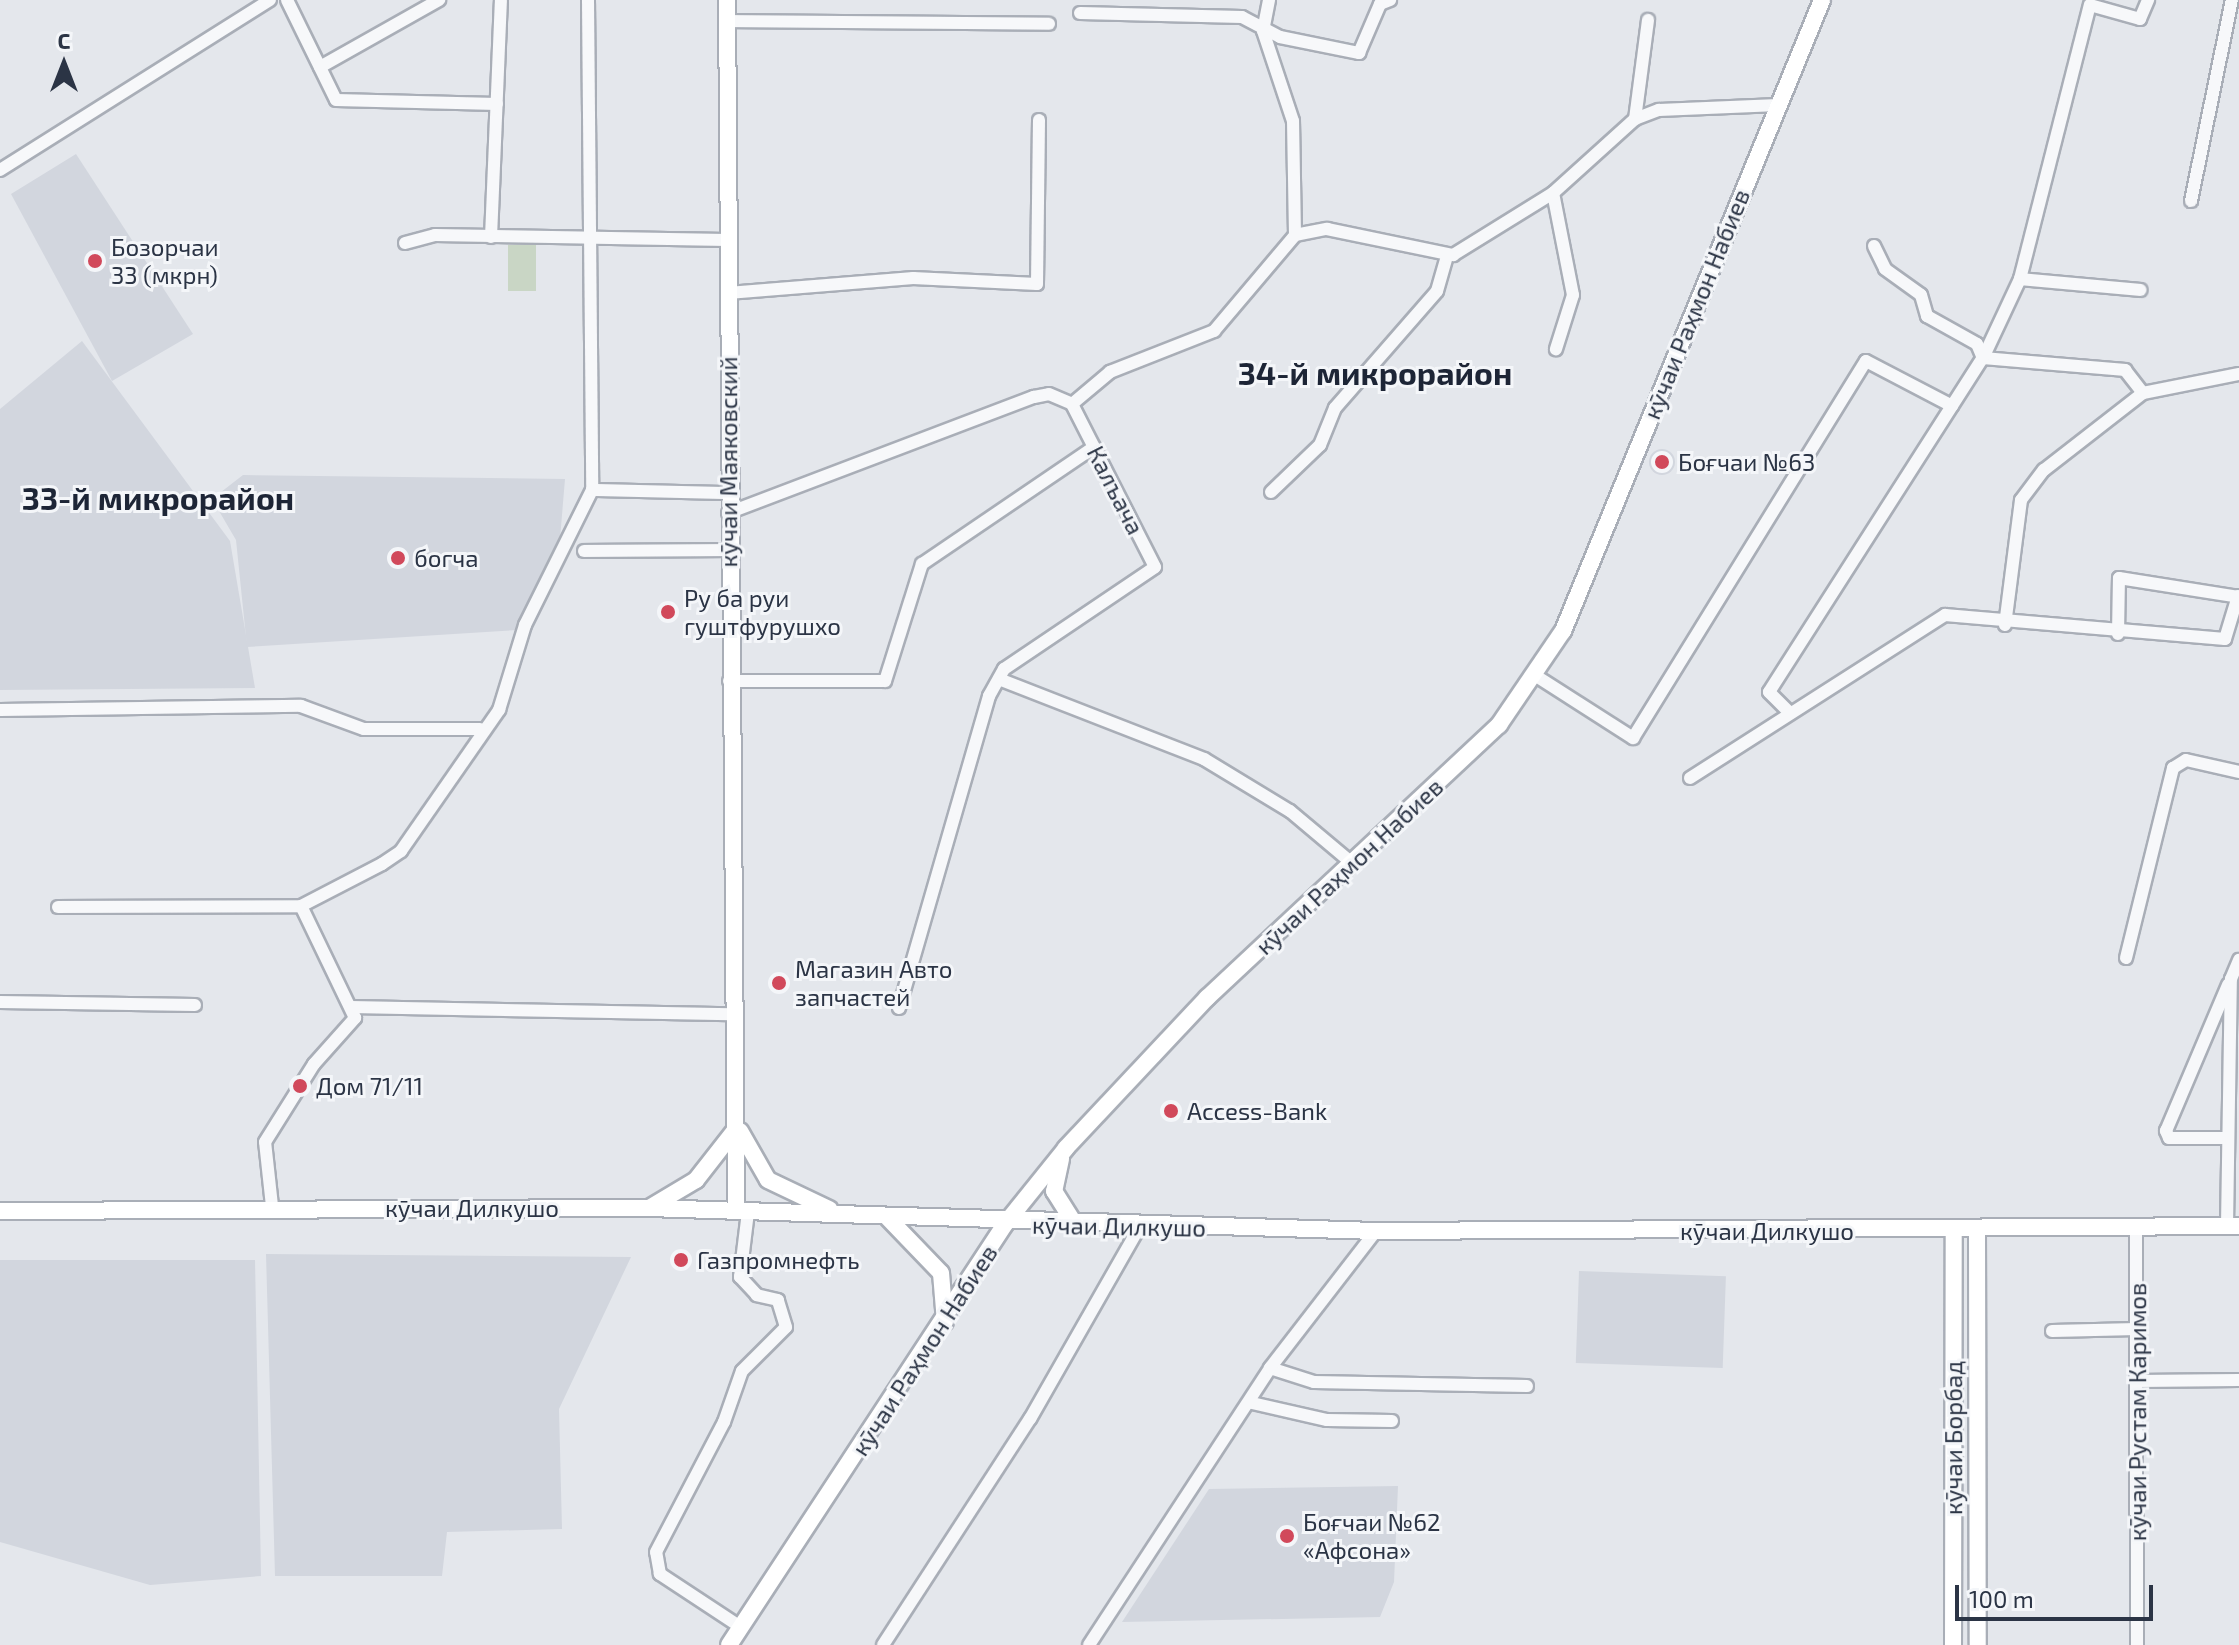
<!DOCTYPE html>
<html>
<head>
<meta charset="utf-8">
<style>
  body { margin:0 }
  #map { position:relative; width:2239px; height:1645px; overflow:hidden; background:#e4e7ec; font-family:"Exo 2",sans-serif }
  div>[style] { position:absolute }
  .built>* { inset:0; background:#d2d6de; transform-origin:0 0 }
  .round { border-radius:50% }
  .green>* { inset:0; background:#c9d6c5; transform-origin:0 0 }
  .roads { filter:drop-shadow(2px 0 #a9aeb7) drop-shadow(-2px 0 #a9aeb7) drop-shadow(0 2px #a9aeb7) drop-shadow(0 -2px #a9aeb7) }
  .street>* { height:12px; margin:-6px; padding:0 6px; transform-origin:6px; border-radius:6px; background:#f7f8fa }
  .secondary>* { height:16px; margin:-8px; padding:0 8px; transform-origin:8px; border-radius:8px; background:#fff }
  .dots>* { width:22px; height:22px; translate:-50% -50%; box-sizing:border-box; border:4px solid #f4f6f9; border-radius:50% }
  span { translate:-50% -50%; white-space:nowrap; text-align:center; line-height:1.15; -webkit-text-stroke:6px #f4f6f9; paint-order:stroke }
  .poi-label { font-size:24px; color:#2b3445 }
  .left { translate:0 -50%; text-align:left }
  .street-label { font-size:24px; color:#2b3445 }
  .district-label { font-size:32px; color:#1d2536; font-weight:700 }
  .north { position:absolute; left:24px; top:24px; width:80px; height:80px; -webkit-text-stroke:6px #f4f6f9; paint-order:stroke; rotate:0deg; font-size:22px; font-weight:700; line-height:32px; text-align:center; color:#2b3445 }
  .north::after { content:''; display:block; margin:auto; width:28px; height:36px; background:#2b3445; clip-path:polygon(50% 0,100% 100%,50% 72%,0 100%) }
  .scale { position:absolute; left:1955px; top:1585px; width:198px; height:36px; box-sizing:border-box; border:4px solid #2b3445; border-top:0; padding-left:10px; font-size:24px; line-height:28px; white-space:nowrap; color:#2b3445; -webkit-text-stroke:6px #f4f6f9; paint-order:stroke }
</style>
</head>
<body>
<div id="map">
  <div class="built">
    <i style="clip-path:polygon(76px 154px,193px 334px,112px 381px,11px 194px)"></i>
    <i style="clip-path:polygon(82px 341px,230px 541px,255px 688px,0 690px,0 409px)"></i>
    <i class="round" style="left:1649px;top:449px;width:26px;height:26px"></i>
    <i style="clip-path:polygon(243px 475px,565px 479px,557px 575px,517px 630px,247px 647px,236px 540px,212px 499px)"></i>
    <i style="clip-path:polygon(266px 1254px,631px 1257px,559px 1409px,562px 1529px,447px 1532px,442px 1576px,275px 1576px)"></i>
    <i style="clip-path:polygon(0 1260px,255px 1260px,261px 1576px,150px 1585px,0 1542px)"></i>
    <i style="left:1579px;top:1271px;width:147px;height:92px;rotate:2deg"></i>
    <i style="clip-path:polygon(1398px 1486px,1394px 1582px,1380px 1617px,1122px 1622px,1209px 1489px)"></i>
  </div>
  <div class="green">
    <i style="left:508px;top:245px;width:28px;height:46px"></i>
  </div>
  <div class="roads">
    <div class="street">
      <i style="left:287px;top:0;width:111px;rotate:63.9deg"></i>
      <i style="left:336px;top:100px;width:161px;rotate:1.4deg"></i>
      <i style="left:588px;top:0;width:490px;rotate:89.5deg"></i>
      <i style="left:1080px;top:13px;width:162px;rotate:1.4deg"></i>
      <i style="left:1242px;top:17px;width:43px;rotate:27.8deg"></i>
      <i style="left:1280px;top:37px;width:81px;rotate:11.4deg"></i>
      <i style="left:1359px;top:53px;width:53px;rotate:-66.8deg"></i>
      <i style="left:1380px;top:4px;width:11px;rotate:-22deg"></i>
      <i style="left:727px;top:21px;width:322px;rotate:0.5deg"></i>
      <i style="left:320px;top:67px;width:137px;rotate:-29.4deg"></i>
      <i style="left:1635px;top:119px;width:100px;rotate:-82.5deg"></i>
      <i style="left:0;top:170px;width:319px;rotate:-32.2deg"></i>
      <i style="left:1553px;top:193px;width:104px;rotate:78.9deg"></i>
      <i style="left:1573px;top:295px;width:57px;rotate:107.5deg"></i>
      <i style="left:2191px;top:201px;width:205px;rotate:-78.5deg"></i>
      <i style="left:1295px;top:235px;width:33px;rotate:-11deg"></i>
      <i style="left:1327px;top:229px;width:129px;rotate:11.7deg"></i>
      <i style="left:1453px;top:255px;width:118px;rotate:-31.8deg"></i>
      <i style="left:1553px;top:193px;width:110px;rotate:-42.1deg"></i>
      <i style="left:1635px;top:119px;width:26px;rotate:-21deg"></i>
      <i style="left:1659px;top:110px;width:119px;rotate:-2.4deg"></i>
      <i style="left:491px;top:237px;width:237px;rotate:-87.6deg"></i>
      <i style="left:405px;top:243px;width:31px;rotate:-15deg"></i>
      <i style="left:435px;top:235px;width:292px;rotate:1deg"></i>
      <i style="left:1874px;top:246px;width:25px;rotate:64deg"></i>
      <i style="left:1885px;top:269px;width:44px;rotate:35.8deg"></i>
      <i style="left:1921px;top:295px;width:22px;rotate:74deg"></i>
      <i style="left:1927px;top:316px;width:57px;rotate:29.2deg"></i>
      <i style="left:1977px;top:344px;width:15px;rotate:67deg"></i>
      <i style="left:1983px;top:358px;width:143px;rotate:4.8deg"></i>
      <i style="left:2125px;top:370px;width:29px;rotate:52deg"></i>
      <i style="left:2020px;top:279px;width:121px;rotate:5.2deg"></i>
      <i style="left:728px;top:293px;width:186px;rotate:-4.6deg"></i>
      <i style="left:913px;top:278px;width:124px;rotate:2.8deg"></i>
      <i style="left:1037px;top:284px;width:164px;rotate:-89.3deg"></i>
      <i style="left:1271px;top:492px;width:68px;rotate:-43.8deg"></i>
      <i style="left:1320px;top:445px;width:40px;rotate:-68deg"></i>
      <i style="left:1335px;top:408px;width:155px;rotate:-48.9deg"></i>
      <i style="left:1437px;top:291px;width:37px;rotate:-74deg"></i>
      <i style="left:728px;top:513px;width:327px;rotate:-20.8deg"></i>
      <i style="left:1034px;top:397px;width:15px;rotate:-11deg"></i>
      <i style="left:1049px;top:394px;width:25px;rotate:23deg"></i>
      <i style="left:584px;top:551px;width:144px;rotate:-0.4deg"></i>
      <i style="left:2005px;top:625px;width:126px;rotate:-82.7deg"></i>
      <i style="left:2021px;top:500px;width:38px;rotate:-53deg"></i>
      <i style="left:2044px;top:470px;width:125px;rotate:-37.9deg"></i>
      <i style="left:2143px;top:393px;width:98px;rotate:-11.2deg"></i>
      <i style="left:2118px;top:634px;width:56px;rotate:-89deg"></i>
      <i style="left:2119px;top:578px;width:121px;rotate:9deg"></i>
      <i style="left:1533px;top:674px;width:119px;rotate:32.6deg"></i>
      <i style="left:1633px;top:738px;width:443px;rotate:-58.3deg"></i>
      <i style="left:1866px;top:361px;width:97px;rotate:27.6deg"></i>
      <i style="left:999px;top:679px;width:220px;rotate:21.3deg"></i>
      <i style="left:1204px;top:759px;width:100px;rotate:31.2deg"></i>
      <i style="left:1290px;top:811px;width:81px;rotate:40deg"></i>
      <i style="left:729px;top:681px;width:156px"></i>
      <i style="left:885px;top:681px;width:123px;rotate:-72.5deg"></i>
      <i style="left:922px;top:564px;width:208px;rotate:-34.2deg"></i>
      <i style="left:0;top:710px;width:301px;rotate:-0.8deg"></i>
      <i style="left:301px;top:706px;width:67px;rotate:20.1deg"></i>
      <i style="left:364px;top:729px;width:116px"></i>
      <i style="left:1788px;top:711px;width:27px;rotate:-135deg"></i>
      <i style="left:1769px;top:692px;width:397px;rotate:-57.4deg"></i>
      <i style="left:1983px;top:358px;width:87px;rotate:-64.9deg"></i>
      <i style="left:2020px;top:279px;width:283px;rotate:-75.7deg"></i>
      <i style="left:2090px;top:5px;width:52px;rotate:15.6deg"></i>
      <i style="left:2140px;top:19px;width:21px;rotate:-67deg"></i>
      <i style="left:1690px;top:778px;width:303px;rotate:-32.6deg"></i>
      <i style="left:1945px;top:615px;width:281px;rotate:4.9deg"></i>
      <i style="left:2225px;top:639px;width:45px;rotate:-73.2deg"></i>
      <i style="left:58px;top:907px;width:243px;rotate:-0.2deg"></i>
      <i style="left:301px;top:906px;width:91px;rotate:-27.4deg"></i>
      <i style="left:382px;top:864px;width:23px;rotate:-34deg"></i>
      <i style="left:401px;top:851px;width:172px;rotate:-55.2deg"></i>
      <i style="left:499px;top:710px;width:89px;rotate:-73deg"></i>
      <i style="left:525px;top:625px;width:151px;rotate:-63.6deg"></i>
      <i style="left:592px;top:490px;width:136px;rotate:1.3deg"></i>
      <i style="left:2126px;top:958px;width:196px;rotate:-76.1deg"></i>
      <i style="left:2173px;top:768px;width:15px;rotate:-32deg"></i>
      <i style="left:2186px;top:760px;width:54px;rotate:12.8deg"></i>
      <i style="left:0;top:1002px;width:195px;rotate:0.9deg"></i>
      <i style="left:351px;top:1007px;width:380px;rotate:1.1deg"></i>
      <i style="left:899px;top:1008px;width:325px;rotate:-73.9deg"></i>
      <i style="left:989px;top:696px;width:31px;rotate:-61deg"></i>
      <i style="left:1004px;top:669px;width:182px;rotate:-34deg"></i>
      <i style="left:1155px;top:567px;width:183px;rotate:-117deg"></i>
      <i style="left:1072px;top:404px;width:50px;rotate:-40.1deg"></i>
      <i style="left:1110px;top:372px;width:112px;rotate:-21.5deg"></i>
      <i style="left:1214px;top:331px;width:126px;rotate:-49.8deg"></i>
      <i style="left:1295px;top:235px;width:114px;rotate:-91deg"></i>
      <i style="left:1293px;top:121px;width:95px;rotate:-108.4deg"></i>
      <i style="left:1263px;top:31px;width:32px;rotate:-79deg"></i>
      <i style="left:2227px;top:1138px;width:58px;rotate:180deg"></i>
      <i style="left:2169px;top:1138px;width:8px;rotate:-113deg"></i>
      <i style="left:2166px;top:1131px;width:159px;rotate:-67deg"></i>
      <i style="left:272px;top:1206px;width:64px;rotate:-96.2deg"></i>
      <i style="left:265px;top:1142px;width:92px;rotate:-57.9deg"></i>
      <i style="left:314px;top:1064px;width:62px;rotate:-48.3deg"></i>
      <i style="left:355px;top:1018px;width:124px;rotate:-115.7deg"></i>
      <i style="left:2227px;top:1226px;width:247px;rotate:-89.1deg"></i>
      <i style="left:2231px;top:979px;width:21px;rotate:-67deg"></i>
      <i style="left:2136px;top:1227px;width:418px;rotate:89.9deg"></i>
      <i style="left:2052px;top:1331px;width:85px;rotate:-1.3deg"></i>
      <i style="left:1270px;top:1368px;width:46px;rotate:17.7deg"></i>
      <i style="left:1314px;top:1382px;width:213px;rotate:1.1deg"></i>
      <i style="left:2138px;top:1381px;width:101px;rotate:-0.6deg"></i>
      <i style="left:1252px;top:1403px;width:77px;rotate:12.8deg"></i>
      <i style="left:1327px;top:1420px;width:65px;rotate:0.9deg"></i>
      <i style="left:739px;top:1626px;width:95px;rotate:-146.6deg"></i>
      <i style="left:660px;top:1574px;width:22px;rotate:-100deg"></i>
      <i style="left:656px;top:1552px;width:147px;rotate:-62.4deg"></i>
      <i style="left:724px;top:1422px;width:54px;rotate:-70.6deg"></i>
      <i style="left:742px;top:1371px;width:62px;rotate:-45deg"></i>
      <i style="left:786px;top:1327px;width:28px;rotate:-107deg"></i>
      <i style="left:778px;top:1300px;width:22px;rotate:-167deg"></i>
      <i style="left:757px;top:1295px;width:25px;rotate:-133deg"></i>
      <i style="left:740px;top:1277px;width:65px;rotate:-83deg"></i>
      <i style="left:883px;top:1645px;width:270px;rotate:-57deg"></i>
      <i style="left:1030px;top:1419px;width:220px;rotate:-60.3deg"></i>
      <i style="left:1089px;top:1645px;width:331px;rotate:-56.8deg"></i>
      <i style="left:1270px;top:1368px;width:173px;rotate:-52.3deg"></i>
    </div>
    <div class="secondary">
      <i style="left:727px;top:0;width:1211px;rotate:89.57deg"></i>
      <i style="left:740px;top:1131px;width:56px;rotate:60.3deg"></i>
      <i style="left:768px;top:1180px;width:68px;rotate:25.4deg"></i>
      <i style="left:1061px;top:1159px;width:33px;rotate:102deg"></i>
      <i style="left:1054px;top:1191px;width:41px;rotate:57.8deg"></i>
      <i style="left:649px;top:1208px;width:55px;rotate:-30.8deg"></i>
      <i style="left:696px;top:1180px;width:63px;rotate:-52deg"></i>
      <i style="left:0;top:1211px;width:648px;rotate:-0.27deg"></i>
      <i style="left:648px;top:1208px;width:728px;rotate:1.81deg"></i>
      <i style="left:1376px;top:1231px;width:863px;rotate:-0.33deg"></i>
      <i style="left:888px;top:1218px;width:76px;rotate:46.1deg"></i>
      <i style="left:941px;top:1273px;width:49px;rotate:85.3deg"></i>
      <i style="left:1977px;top:1231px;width:414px;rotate:89.9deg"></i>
      <i style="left:729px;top:1645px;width:503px;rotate:-56.75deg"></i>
      <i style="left:1005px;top:1224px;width:97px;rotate:-51.2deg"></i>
      <i style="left:1066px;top:1148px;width:206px;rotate:-46.8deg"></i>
      <i style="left:1207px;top:998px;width:400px;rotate:-43.1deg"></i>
      <i style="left:1499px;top:725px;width:114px;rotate:-55.8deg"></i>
      <i style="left:1563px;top:631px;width:682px;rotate:-67.68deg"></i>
      <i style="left:1953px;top:1645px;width:414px;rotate:-89.9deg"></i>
    </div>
  </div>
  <div class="dots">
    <i style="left:95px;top:261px;background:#d1495b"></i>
    <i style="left:1662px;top:462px;background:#d1495b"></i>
    <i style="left:398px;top:558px;background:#d1495b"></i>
    <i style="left:668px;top:612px;background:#d1495b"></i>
    <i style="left:779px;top:983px;background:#d1495b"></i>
    <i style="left:300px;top:1086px;background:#d1495b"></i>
    <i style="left:1171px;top:1111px;background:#d1495b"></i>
    <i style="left:681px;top:1260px;background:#d1495b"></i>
    <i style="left:1287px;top:1536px;background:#d1495b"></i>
  </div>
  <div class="poi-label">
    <span class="left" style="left:111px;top:261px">Бозорчаи<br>33 (мкрн)</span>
    <span class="left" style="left:1678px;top:462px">Боғчаи №63</span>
    <span class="left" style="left:414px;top:558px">богча</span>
    <span class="left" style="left:684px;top:612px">Ру ба руи<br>гуштфурушхо</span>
    <span class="left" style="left:795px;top:983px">Магазин Авто<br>запчастей</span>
    <span class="left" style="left:316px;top:1086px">Дом 71/11</span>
    <span class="left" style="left:1187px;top:1111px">Access-Bank</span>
    <span class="left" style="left:697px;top:1260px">Газпромнефть</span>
    <span class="left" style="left:1303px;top:1536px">Боғчаи №62<br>«Афсона»</span>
  </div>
  <div class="street-label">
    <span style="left:1696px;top:304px;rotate:-68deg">кӯчаи Раҳмон Набиев</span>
    <span style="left:728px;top:462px;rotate:-90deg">кӯчаи Маяковский</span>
    <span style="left:1116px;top:490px;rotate:63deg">Калъача</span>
    <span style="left:1349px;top:866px;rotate:-43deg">кӯчаи Раҳмон Набиев</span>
    <span style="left:472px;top:1208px">кӯчаи Дилкушо</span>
    <span style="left:1119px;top:1226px;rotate:1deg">кӯчаи Дилкушо</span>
    <span style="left:1767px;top:1231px">кӯчаи Дилкушо</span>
    <span style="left:924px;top:1350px;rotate:-57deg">кӯчаи Раҳмон Набиев</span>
    <span style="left:2137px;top:1412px;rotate:-90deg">кӯчаи Рустам Каримов</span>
    <span style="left:1953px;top:1438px;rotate:-90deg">кӯчаи Борбад</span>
  </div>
  <div class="district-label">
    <span style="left:1375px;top:372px">34-й микрорайон</span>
    <span style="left:158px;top:497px">33-й микрорайон</span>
  </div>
  <div class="north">С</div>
  <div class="scale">100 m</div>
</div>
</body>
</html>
